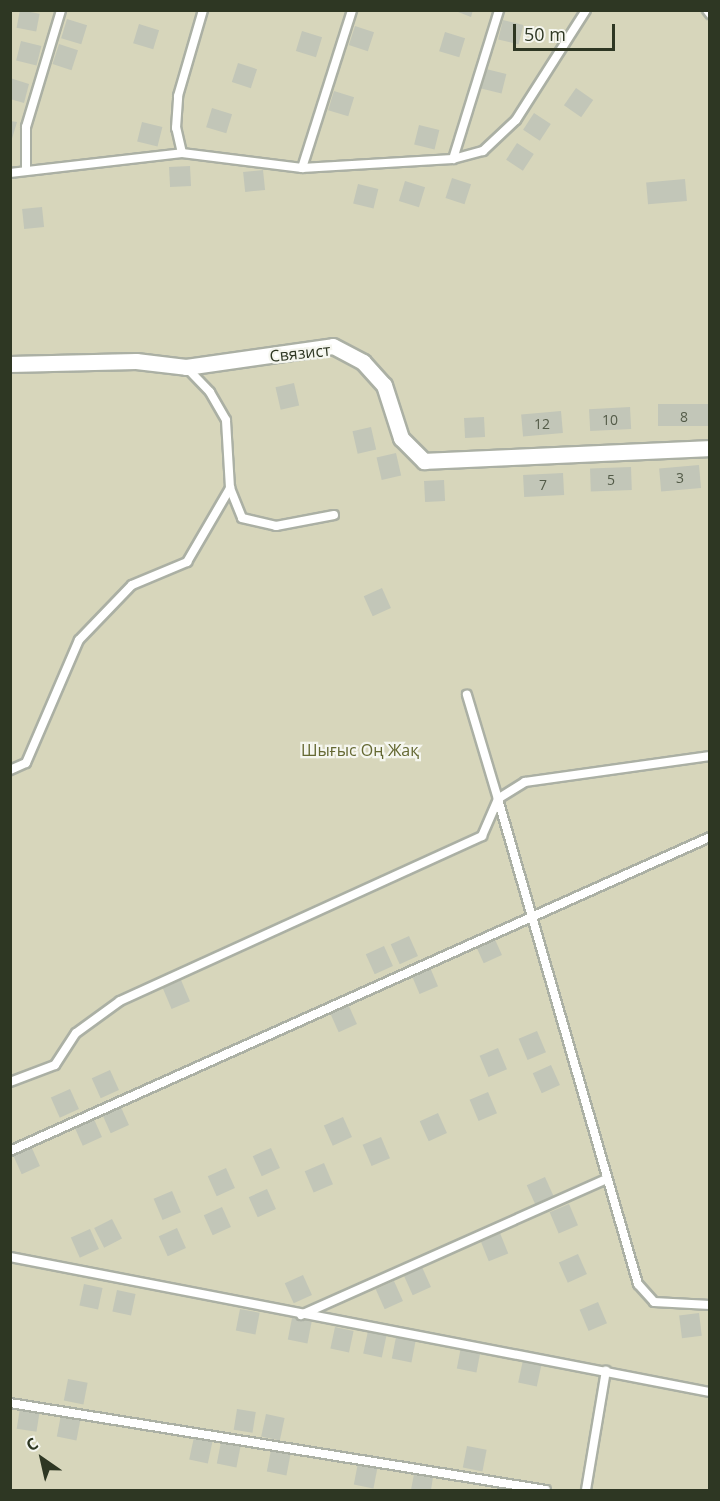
<!DOCTYPE html>
<html>
<head>
<meta charset="utf-8">
<style>
  body { margin:0 }
  #map { position:relative; width:720px; height:1501px; overflow:hidden; background:#e6e9e0; font-family:"Open Sans",sans-serif }
  div>[style] { position:absolute }
  .green>* { inset:0; background:#d7d6bb; transform-origin:0 0 }
  .building>* { inset:0; background:#c2c6b8; transform-origin:0 0 }
  .roads { filter:drop-shadow(2px 0 #abb0a4) drop-shadow(-2px 0 #abb0a4) drop-shadow(0 2px #abb0a4) drop-shadow(0 -2px #abb0a4) }
  .service>* { height:8px; margin:-4px; padding:0 4px; transform-origin:4px; border-radius:4px; background:#fff }
  .minor>* { height:15px; margin:-7.5px; padding:0 7.5px; transform-origin:7.5px; border-radius:7.5px; background:#fff }
  span { translate:-50% -50%; white-space:nowrap; text-align:center; line-height:1.15; -webkit-text-stroke:4.5px #f5f6ef; paint-order:stroke }
  .number-label { font-size:14px; color:#535b48 }
  .number-label span { -webkit-text-stroke-width:0 }
  .street-label { font-size:16px; color:#2e3723 }
  .park-label { font-size:16px; color:#646832 }
  .frame { position:absolute; inset:0; border:12px solid #2e3723; pointer-events:none }
  .north { position:absolute; left:12px; top:1429px; width:60px; height:60px; -webkit-text-stroke:4px #f5f6ef; paint-order:stroke; rotate:326deg; font-size:16px; font-weight:700; line-height:24px; text-align:center; color:#2e3723 }
  .north::after { content:''; display:block; margin:auto; width:21px; height:27px; background:#2e3723; clip-path:polygon(50% 0,100% 100%,50% 72%,0 100%) }
  .scale { position:absolute; left:513px; top:24px; width:102px; height:27px; box-sizing:border-box; border:3px solid #2e3723; border-top:0; padding-left:8px; font-size:18px; line-height:21px; white-space:nowrap; color:#2e3723; -webkit-text-stroke:4px #f5f6ef; paint-order:stroke }
</style>
</head>
<body>
<div id="map">
  <div class="green">
    <i style="left:11px;top:11px;width:698px;height:1479px"></i>
  </div>
  <div class="building">
    <i style="left:20px;top:10px;width:20px;height:18px;rotate:11deg"></i>
    <i style="clip-path:polygon(453px 10px,473px 10px,471px 17px)"></i>
    <i style="left:67px;top:19px;width:21px;height:20px;rotate:17deg"></i>
    <i style="left:503px;top:20px;width:21px;height:20px;rotate:14deg"></i>
    <i style="left:139px;top:24px;width:21px;height:20px;rotate:17deg"></i>
    <i style="left:355px;top:26px;width:20px;height:20px;rotate:18deg"></i>
    <i style="left:302px;top:31px;width:21px;height:21px;rotate:17deg"></i>
    <i style="left:445px;top:32px;width:21px;height:20px;rotate:17deg"></i>
    <i style="left:21px;top:41px;width:21px;height:20px;rotate:14deg"></i>
    <i style="left:59px;top:44px;width:20px;height:21px;rotate:18deg"></i>
    <i style="left:238px;top:63px;width:20px;height:20px;rotate:18deg"></i>
    <i style="left:486px;top:69px;width:21px;height:20px;rotate:14deg"></i>
    <i style="clip-path:polygon(10px 78px,29px 84px,24px 103px,10px 99px)"></i>
    <i style="left:576px;top:88px;width:21px;height:21px;rotate:35deg"></i>
    <i style="left:334px;top:91px;width:21px;height:20px;rotate:17deg"></i>
    <i style="left:212px;top:108px;width:21px;height:20px;rotate:17deg"></i>
    <i style="left:534px;top:113px;width:20px;height:20px;rotate:33deg"></i>
    <i style="clip-path:polygon(10px 121px,17px 122px,11px 142px,10px 142px)"></i>
    <i style="left:142px;top:122px;width:21px;height:20px;rotate:14deg"></i>
    <i style="left:419px;top:125px;width:21px;height:20px;rotate:14deg"></i>
    <i style="left:517px;top:143px;width:20px;height:20px;rotate:33deg"></i>
    <i style="left:190px;top:166px;width:20px;height:21px;rotate:87deg"></i>
    <i style="left:263px;top:170px;width:20px;height:20px;rotate:84deg"></i>
    <i style="left:452px;top:178px;width:20px;height:21px;rotate:18deg"></i>
    <i style="left:685px;top:179px;width:22px;height:39px;rotate:85deg"></i>
    <i style="left:405px;top:181px;width:21px;height:21px;rotate:17deg"></i>
    <i style="left:358px;top:184px;width:21px;height:20px;rotate:14deg"></i>
    <i style="left:42px;top:207px;width:20px;height:20px;rotate:84deg"></i>
    <i style="left:294px;top:383px;width:23px;height:19px;rotate:77deg"></i>
    <i style="left:710px;top:404px;width:22px;height:52px;rotate:90deg"></i>
    <i style="left:630px;top:407px;width:22px;height:41px;rotate:87deg"></i>
    <i style="left:561px;top:411px;width:22px;height:40px;rotate:85deg"></i>
    <i style="left:484px;top:417px;width:20px;height:20px;rotate:87deg"></i>
    <i style="left:371px;top:427px;width:23px;height:19px;rotate:77deg"></i>
    <i style="left:396px;top:453px;width:23px;height:20px;rotate:77deg"></i>
    <i style="left:699px;top:465px;width:23px;height:40px;rotate:85deg"></i>
    <i style="left:631px;top:467px;width:23px;height:41px;rotate:88deg"></i>
    <i style="left:563px;top:473px;width:22px;height:40px;rotate:87deg"></i>
    <i style="left:444px;top:480px;width:21px;height:20px;rotate:87deg"></i>
    <i style="left:382px;top:588px;width:22px;height:20px;rotate:66deg"></i>
    <i style="left:493px;top:935px;width:22px;height:20px;rotate:66deg"></i>
    <i style="left:409px;top:936px;width:22px;height:20px;rotate:66deg"></i>
    <i style="left:384px;top:946px;width:22px;height:20px;rotate:66deg"></i>
    <i style="left:429px;top:965px;width:23px;height:20px;rotate:67deg"></i>
    <i style="left:181px;top:980px;width:23px;height:20px;rotate:67deg"></i>
    <i style="left:348px;top:1004px;width:22px;height:20px;rotate:66deg"></i>
    <i style="left:537px;top:1031px;width:23px;height:20px;rotate:67deg"></i>
    <i style="left:498px;top:1048px;width:23px;height:20px;rotate:67deg"></i>
    <i style="left:551px;top:1065px;width:22px;height:20px;rotate:66deg"></i>
    <i style="left:110px;top:1070px;width:22px;height:20px;rotate:66deg"></i>
    <i style="left:70px;top:1089px;width:22px;height:21px;rotate:66deg"></i>
    <i style="left:488px;top:1092px;width:23px;height:20px;rotate:67deg"></i>
    <i style="left:120px;top:1105px;width:22px;height:20px;rotate:66deg"></i>
    <i style="left:438px;top:1113px;width:22px;height:20px;rotate:66deg"></i>
    <i style="left:93px;top:1117px;width:22px;height:21px;rotate:66deg"></i>
    <i style="left:343px;top:1117px;width:22px;height:21px;rotate:66deg"></i>
    <i style="left:381px;top:1137px;width:23px;height:20px;rotate:67deg"></i>
    <i style="left:31px;top:1146px;width:22px;height:20px;rotate:66deg"></i>
    <i style="left:271px;top:1148px;width:22px;height:20px;rotate:66deg"></i>
    <i style="left:324px;top:1163px;width:23px;height:21px;rotate:67deg"></i>
    <i style="left:226px;top:1168px;width:22px;height:20px;rotate:66deg"></i>
    <i style="left:545px;top:1177px;width:22px;height:20px;rotate:66deg"></i>
    <i style="left:267px;top:1189px;width:22px;height:20px;rotate:66deg"></i>
    <i style="left:172px;top:1191px;width:23px;height:20px;rotate:67deg"></i>
    <i style="left:569px;top:1204px;width:23px;height:21px;rotate:67deg"></i>
    <i style="left:222px;top:1207px;width:22px;height:20px;rotate:66deg"></i>
    <i style="left:112px;top:1219px;width:22px;height:20px;rotate:63deg"></i>
    <i style="left:177px;top:1228px;width:22px;height:20px;rotate:66deg"></i>
    <i style="left:90px;top:1229px;width:22px;height:21px;rotate:66deg"></i>
    <i style="left:500px;top:1233px;width:22px;height:21px;rotate:68deg"></i>
    <i style="left:578px;top:1254px;width:22px;height:21px;rotate:66deg"></i>
    <i style="left:422px;top:1267px;width:22px;height:20px;rotate:66deg"></i>
    <i style="left:303px;top:1275px;width:22px;height:20px;rotate:66deg"></i>
    <i style="left:394px;top:1281px;width:22px;height:20px;rotate:66deg"></i>
    <i style="left:84px;top:1284px;width:19px;height:22px;rotate:12deg"></i>
    <i style="left:117px;top:1290px;width:19px;height:22px;rotate:12deg"></i>
    <i style="left:598px;top:1302px;width:23px;height:20px;rotate:67deg"></i>
    <i style="left:240px;top:1309px;width:20px;height:22px;rotate:11deg"></i>
    <i style="left:699px;top:1313px;width:23px;height:20px;rotate:83deg"></i>
    <i style="left:292px;top:1318px;width:20px;height:22px;rotate:11deg"></i>
    <i style="left:335px;top:1327px;width:19px;height:22px;rotate:12deg"></i>
    <i style="left:368px;top:1331px;width:19px;height:23px;rotate:12deg"></i>
    <i style="left:396px;top:1337px;width:20px;height:22px;rotate:11deg"></i>
    <i style="left:461px;top:1347px;width:20px;height:22px;rotate:11deg"></i>
    <i style="left:523px;top:1360px;width:19px;height:23px;rotate:12deg"></i>
    <i style="left:68px;top:1379px;width:20px;height:22px;rotate:11deg"></i>
    <i style="left:20px;top:1408px;width:20px;height:21px;rotate:9deg"></i>
    <i style="left:237px;top:1409px;width:19px;height:21px;rotate:9deg"></i>
    <i style="left:266px;top:1414px;width:19px;height:23px;rotate:12deg"></i>
    <i style="left:61px;top:1415px;width:20px;height:22px;rotate:11deg"></i>
    <i style="left:194px;top:1437px;width:19px;height:23px;rotate:12deg"></i>
    <i style="left:221px;top:1442px;width:20px;height:22px;rotate:11deg"></i>
    <i style="left:467px;top:1446px;width:20px;height:22px;rotate:11deg"></i>
    <i style="left:271px;top:1450px;width:20px;height:22px;rotate:11deg"></i>
    <i style="left:358px;top:1463px;width:20px;height:22px;rotate:11deg"></i>
    <i style="clip-path:polygon(414px 1474px,433px 1477px,431px 1490px,411px 1490px)"></i>
  </div>
  <div class="roads">
    <div class="service">
      <i style="left:707px;top:10px;width:5px;rotate:53deg"></i>
      <i style="left:182px;top:153px;width:26px;rotate:-103deg"></i>
      <i style="left:176px;top:128px;width:32px;rotate:-86deg"></i>
      <i style="left:178px;top:96px;width:90px;rotate:-73.8deg"></i>
      <i style="left:453px;top:159px;width:156px;rotate:-72.8deg"></i>
      <i style="left:26px;top:168px;width:41px;rotate:-90deg"></i>
      <i style="left:26px;top:127px;width:122px;rotate:-73.3deg"></i>
      <i style="left:302px;top:168px;width:166px;rotate:-72.4deg"></i>
      <i style="left:10px;top:173px;width:173px;rotate:-6.6deg"></i>
      <i style="left:182px;top:153px;width:121px;rotate:7.1deg"></i>
      <i style="left:302px;top:168px;width:151px;rotate:-3.4deg"></i>
      <i style="left:453px;top:159px;width:31px;rotate:-15deg"></i>
      <i style="left:483px;top:151px;width:45px;rotate:-43.2deg"></i>
      <i style="left:516px;top:120px;width:130px;rotate:-57.5deg"></i>
      <i style="left:230px;top:488px;width:32px;rotate:68deg"></i>
      <i style="left:242px;top:518px;width:35px;rotate:13deg"></i>
      <i style="left:276px;top:526px;width:59px;rotate:-10.7deg"></i>
      <i style="left:710px;top:756px;width:187px;rotate:172deg"></i>
      <i style="left:525px;top:782px;width:32px;rotate:148deg"></i>
      <i style="left:498px;top:799px;width:505px;rotate:73.9deg"></i>
      <i style="left:638px;top:1284px;width:24px;rotate:48deg"></i>
      <i style="left:654px;top:1302px;width:56px;rotate:3.1deg"></i>
      <i style="left:10px;top:770px;width:17px;rotate:-24deg"></i>
      <i style="left:26px;top:763px;width:134px;rotate:-66.7deg"></i>
      <i style="left:79px;top:640px;width:76px;rotate:-46.1deg"></i>
      <i style="left:132px;top:585px;width:60px;rotate:-22.7deg"></i>
      <i style="left:187px;top:562px;width:86px;rotate:-59.8deg"></i>
      <i style="left:230px;top:488px;width:68px;rotate:-93.4deg"></i>
      <i style="left:226px;top:420px;width:32px;rotate:-120deg"></i>
      <i style="left:210px;top:392px;width:35px;rotate:-134deg"></i>
      <i style="left:10px;top:1082px;width:48px;rotate:-20.7deg"></i>
      <i style="left:55px;top:1065px;width:38px;rotate:-57deg"></i>
      <i style="left:76px;top:1033px;width:54px;rotate:-36deg"></i>
      <i style="left:120px;top:1001px;width:398px;rotate:-24.5deg"></i>
      <i style="left:482px;top:836px;width:40px;rotate:-66.6deg"></i>
      <i style="left:498px;top:799px;width:109px;rotate:-106.6deg"></i>
      <i style="left:10px;top:1151px;width:767px;rotate:-24.16deg"></i>
      <i style="left:10px;top:1257px;width:713px;rotate:10.92deg"></i>
      <i style="left:301px;top:1315px;width:335px;rotate:-24deg"></i>
      <i style="left:10px;top:1403px;width:543px;rotate:9.22deg"></i>
      <i style="left:586px;top:1490px;width:121px;rotate:-80.5deg"></i>
    </div>
    <div class="minor">
      <i style="left:10px;top:364px;width:126px;rotate:-1.4deg"></i>
      <i style="left:136px;top:361px;width:50px;rotate:6.8deg"></i>
      <i style="left:186px;top:367px;width:148px;rotate:-8.1deg"></i>
      <i style="left:333px;top:346px;width:34px;rotate:28deg"></i>
      <i style="left:363px;top:362px;width:31px;rotate:48deg"></i>
      <i style="left:384px;top:385px;width:56px;rotate:72.2deg"></i>
      <i style="left:401px;top:438px;width:33px;rotate:45deg"></i>
      <i style="left:424px;top:461px;width:286px;rotate:-2.6deg"></i>
    </div>
  </div>
  <div class="number-label">
    <span style="left:684px;top:417px">8</span>
    <span style="left:610px;top:420px">10</span>
    <span style="left:542px;top:424px">12</span>
    <span style="left:680px;top:478px">3</span>
    <span style="left:611px;top:480px">5</span>
    <span style="left:543px;top:485px">7</span>
  </div>
  <div class="street-label">
    <span style="left:300px;top:353px;rotate:-6deg">Связист</span>
  </div>
  <div class="park-label">
    <span style="left:360px;top:750px">Шығыс Оң Жақ</span>
  </div>
  <div class="frame"></div>
  <div class="north">С</div>
  <div class="scale">50 m</div>
</div>
</body>
</html>
